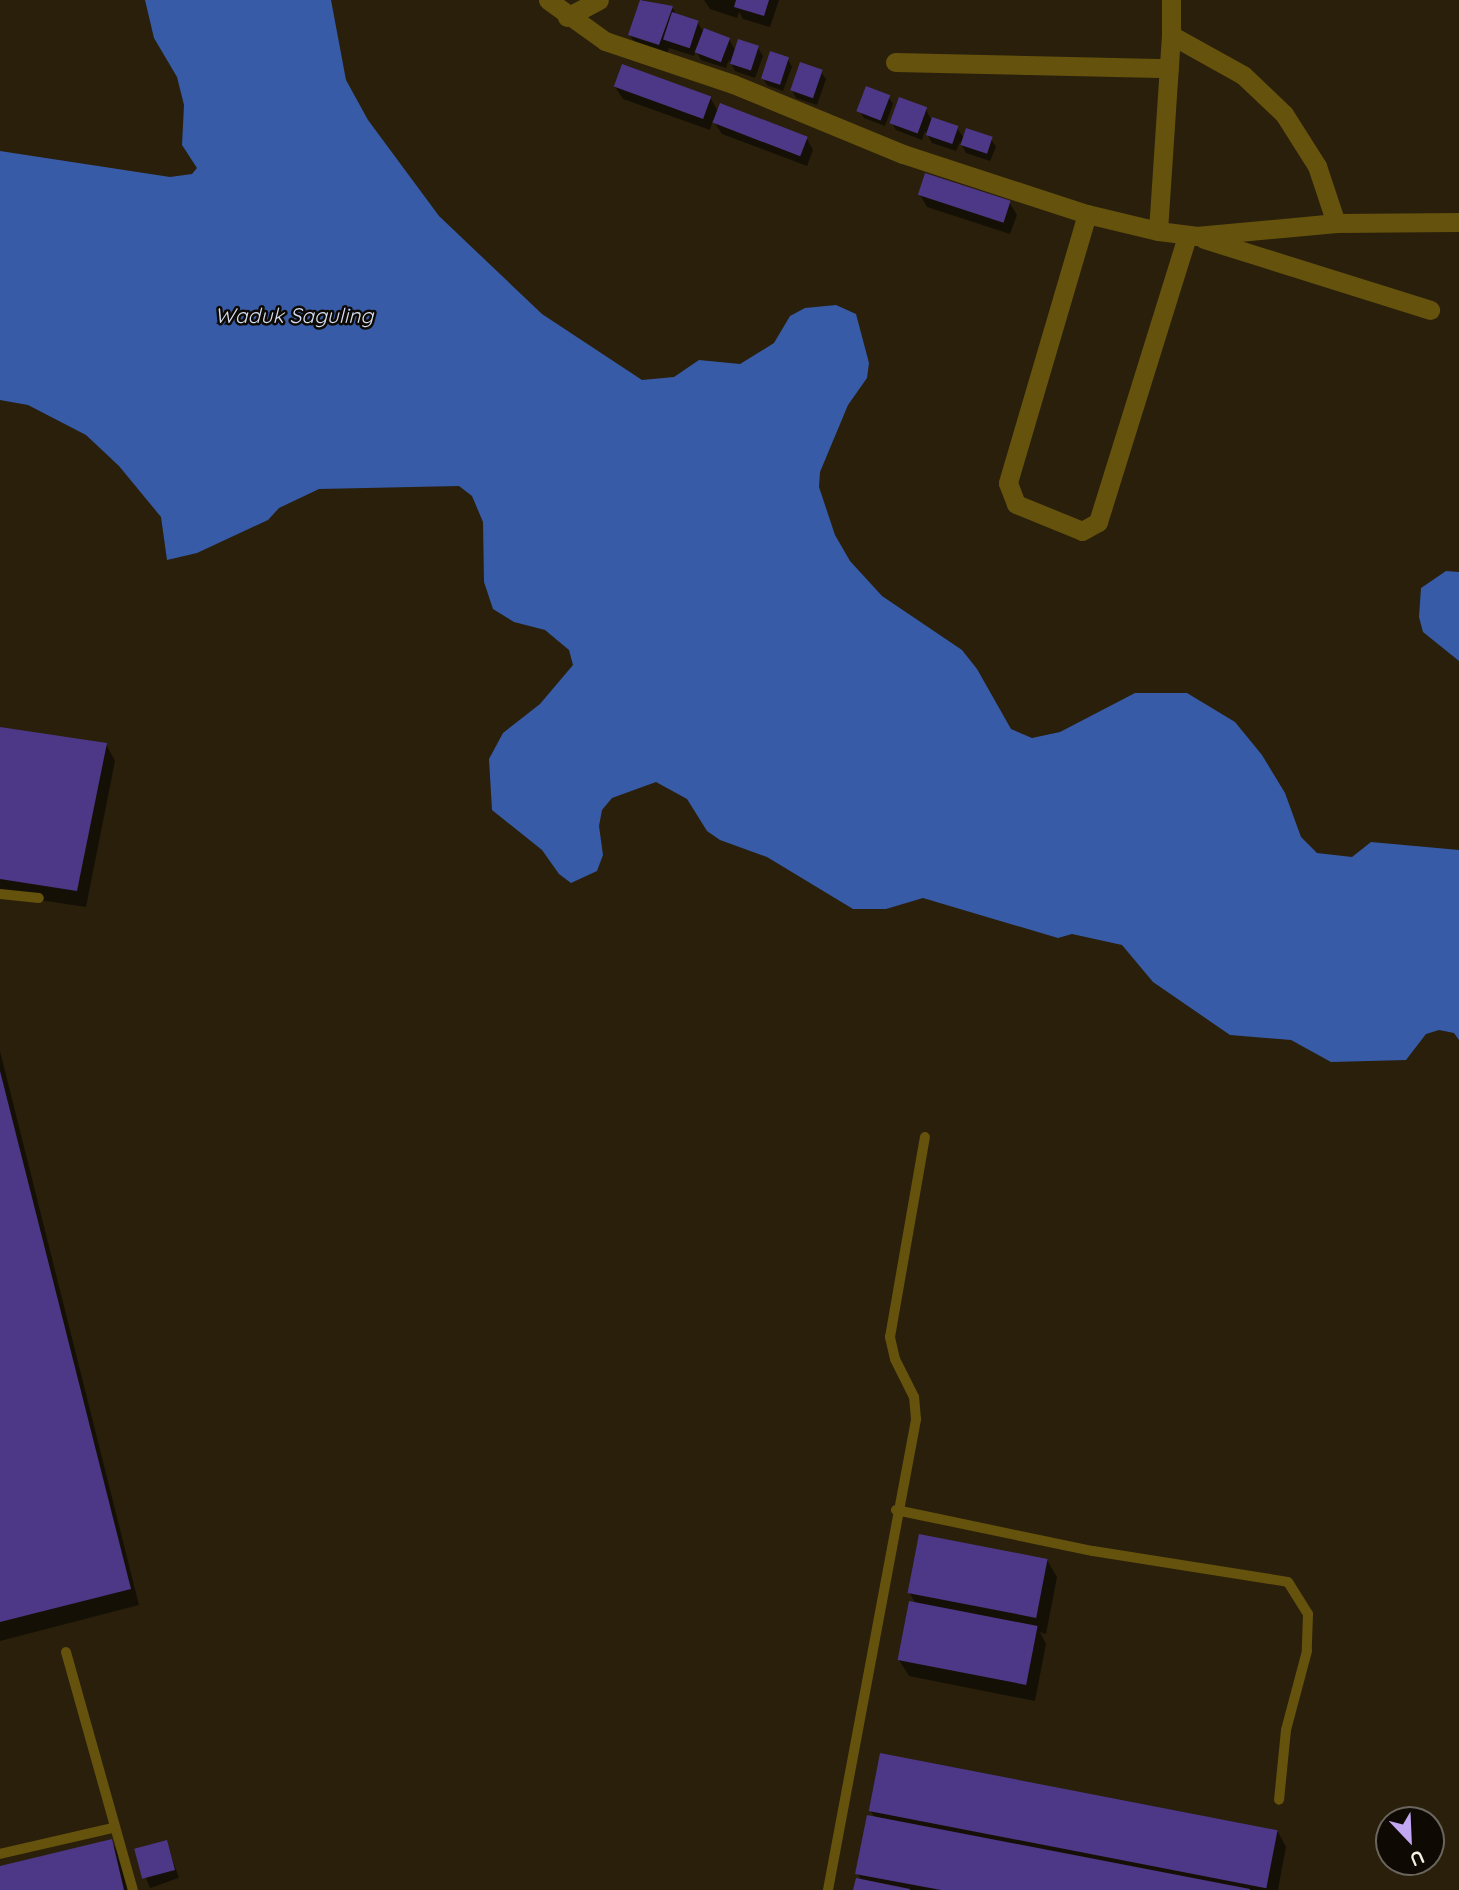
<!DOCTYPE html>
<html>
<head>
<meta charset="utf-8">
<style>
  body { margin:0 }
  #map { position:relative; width:1459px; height:1890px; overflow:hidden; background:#291f0b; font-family:Quicksand,sans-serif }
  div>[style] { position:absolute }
  .water>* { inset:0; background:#375ba7 }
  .shadow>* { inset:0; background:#0007; transform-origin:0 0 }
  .building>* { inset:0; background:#4d3787; transform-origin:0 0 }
  .service>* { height:10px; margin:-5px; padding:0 5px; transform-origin:5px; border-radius:5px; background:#64520d }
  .minor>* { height:19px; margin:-9.5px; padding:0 9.5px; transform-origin:9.5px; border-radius:9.5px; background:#64520d }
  span { translate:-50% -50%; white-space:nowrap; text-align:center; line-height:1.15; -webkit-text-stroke:5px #0e0a03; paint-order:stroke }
  .water-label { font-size:21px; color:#d3def3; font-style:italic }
  .north { position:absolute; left:1375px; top:1806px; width:70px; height:70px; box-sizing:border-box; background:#0e0a03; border:2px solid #6b665d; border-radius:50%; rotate:157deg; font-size:19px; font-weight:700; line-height:28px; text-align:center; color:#f6f0e3 }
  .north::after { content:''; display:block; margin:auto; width:24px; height:32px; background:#c2a7f2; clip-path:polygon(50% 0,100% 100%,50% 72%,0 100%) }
</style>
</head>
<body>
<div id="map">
  <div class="water">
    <i style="clip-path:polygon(145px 0,331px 0,346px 80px,368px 120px,439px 216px,542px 314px,642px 380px,674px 377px,699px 360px,740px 364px,774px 343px,790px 316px,805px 308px,836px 305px,856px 314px,869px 363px,867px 378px,848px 405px,820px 472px,819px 487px,835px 535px,850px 561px,882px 596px,962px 650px,977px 669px,1011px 729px,1032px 738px,1060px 732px,1135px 693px,1187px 693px,1235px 722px,1262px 755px,1285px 793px,1301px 837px,1317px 853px,1352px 857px,1371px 842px,1459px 850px,1459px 1040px,1454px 1033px,1439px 1030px,1426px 1034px,1406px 1060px,1331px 1062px,1291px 1040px,1230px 1035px,1153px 982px,1122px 945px,1072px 934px,1058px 938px,923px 898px,886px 909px,853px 909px,767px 857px,720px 840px,707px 831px,687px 799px,656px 782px,612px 798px,602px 810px,599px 826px,603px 855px,597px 871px,571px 883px,559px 874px,542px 850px,492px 810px,489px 759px,503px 733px,540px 704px,573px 665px,569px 650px,545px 630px,514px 622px,493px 609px,484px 582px,483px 522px,472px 496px,459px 486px,319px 489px,279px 508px,268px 520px,197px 553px,167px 560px,161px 517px,119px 466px,86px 435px,28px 405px,0 400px,0 151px,170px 177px,192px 174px,197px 168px,182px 145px,184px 105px,177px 77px,154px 38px)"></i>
    <i style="clip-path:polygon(1446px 571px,1459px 572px,1459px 661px,1423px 632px,1419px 617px,1421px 588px)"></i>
  </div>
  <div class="shadow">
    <i style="clip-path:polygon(642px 0,672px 7px,677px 16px,698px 23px,704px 33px,729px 39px,735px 50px,758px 48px,763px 56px,755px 78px,735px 71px,729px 60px,726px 68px,701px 60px,696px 50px,694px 56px,669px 48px,666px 57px,637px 47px,630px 35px)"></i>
    <i style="clip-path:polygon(704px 0,779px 0,770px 27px,743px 19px,739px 12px,737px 18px,710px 9px)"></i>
    <i style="clip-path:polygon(788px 59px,792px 67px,783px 91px,767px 85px,762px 77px)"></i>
    <i style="clip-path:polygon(821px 72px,826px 79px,817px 105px,796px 98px,792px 90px)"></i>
    <i style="clip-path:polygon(615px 87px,710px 97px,718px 112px,806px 137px,813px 150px,807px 166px,722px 134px,713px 120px,710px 130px,623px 99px)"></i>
    <i style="clip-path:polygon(888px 96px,893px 104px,885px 126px,864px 118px,859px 110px)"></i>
    <i style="clip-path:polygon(926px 109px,930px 118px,957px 128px,964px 138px,991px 139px,996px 147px,990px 161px,966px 153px,960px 142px,956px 151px,932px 143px,925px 131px,922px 140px,896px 130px,892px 123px)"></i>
    <i style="clip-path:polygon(920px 195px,1009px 202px,1017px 215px,1010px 234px,927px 207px)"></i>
    <i style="clip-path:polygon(0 729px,106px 744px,115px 761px,86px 907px,0 894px)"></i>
    <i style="clip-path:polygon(0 1051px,139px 1605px,0 1641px)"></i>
    <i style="clip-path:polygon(1047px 1560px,1057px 1577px,1046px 1634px,1040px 1632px,1046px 1644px,1035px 1701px,909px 1676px,899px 1660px,916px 1604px,909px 1592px)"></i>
    <i style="clip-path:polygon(870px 1810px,1277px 1830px,1286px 1847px,1278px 1890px,855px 1890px,862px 1881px,857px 1873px,875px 1818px)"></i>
    <i style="clip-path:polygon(111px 1841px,121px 1858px,128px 1890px,0 1890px,0 1867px)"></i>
    <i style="left:166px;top:1842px;width:38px;height:31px;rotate:70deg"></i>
  </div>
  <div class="building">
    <i style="clip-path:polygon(640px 0,673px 6px,659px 45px,628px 35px)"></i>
    <i style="clip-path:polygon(736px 0,769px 0,764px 16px,734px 7px)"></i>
    <i style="left:672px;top:12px;width:28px;height:29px;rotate:18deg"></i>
    <i style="left:704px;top:28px;width:28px;height:26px;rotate:21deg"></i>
    <i style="left:738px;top:39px;width:22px;height:26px;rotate:18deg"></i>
    <i style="left:770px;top:51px;width:20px;height:29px;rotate:18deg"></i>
    <i style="left:800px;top:62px;width:24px;height:30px;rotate:19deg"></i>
    <i style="left:622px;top:64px;width:95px;height:24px;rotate:20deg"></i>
    <i style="left:866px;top:86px;width:26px;height:27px;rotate:21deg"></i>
    <i style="left:899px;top:97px;width:30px;height:28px;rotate:20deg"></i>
    <i style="left:720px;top:103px;width:94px;height:21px;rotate:21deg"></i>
    <i style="left:932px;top:117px;width:28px;height:19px;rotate:19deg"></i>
    <i style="left:966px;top:128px;width:28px;height:18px;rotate:18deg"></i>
    <i style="left:925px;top:173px;width:90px;height:23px;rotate:18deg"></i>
    <i style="clip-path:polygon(0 727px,107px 743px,77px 891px,0 879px)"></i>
    <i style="clip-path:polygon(0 1071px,131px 1589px,0 1622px)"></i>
    <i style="left:919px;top:1534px;width:131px;height:60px;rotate:11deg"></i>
    <i style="left:909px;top:1601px;width:131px;height:60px;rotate:11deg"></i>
    <i style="left:880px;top:1753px;width:405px;height:59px;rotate:11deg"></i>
    <i style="clip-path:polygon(867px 1815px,1250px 1889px,1250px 1890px,941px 1890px,855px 1874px)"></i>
    <i style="clip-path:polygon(112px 1839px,124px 1890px,0 1890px,0 1866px)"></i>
    <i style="left:167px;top:1840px;width:31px;height:34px;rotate:75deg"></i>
    <i style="clip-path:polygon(856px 1878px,910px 1889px,910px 1890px,853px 1890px)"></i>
  </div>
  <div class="service">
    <i style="left:0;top:894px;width:39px;rotate:6deg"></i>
    <i style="left:896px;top:1510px;width:201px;rotate:11.8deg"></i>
    <i style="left:1093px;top:1551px;width:197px;rotate:9deg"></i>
    <i style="left:1288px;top:1582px;width:38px;rotate:58deg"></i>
    <i style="left:1308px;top:1614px;width:37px;rotate:92deg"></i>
    <i style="left:1307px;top:1651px;width:82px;rotate:104.9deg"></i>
    <i style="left:1286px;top:1730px;width:70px;rotate:95.7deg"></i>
    <i style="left:66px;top:1652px;width:247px;rotate:74.3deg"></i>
    <i style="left:0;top:1854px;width:116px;rotate:-13deg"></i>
    <i style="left:828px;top:1890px;width:479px;rotate:-79.4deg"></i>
    <i style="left:916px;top:1419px;width:22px;rotate:-95deg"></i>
    <i style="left:914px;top:1397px;width:42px;rotate:-116.6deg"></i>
    <i style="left:895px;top:1359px;width:23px;rotate:-103deg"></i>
    <i style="left:890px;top:1337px;width:203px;rotate:-80.1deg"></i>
  </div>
  <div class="minor">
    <i style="left:548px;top:0;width:70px;rotate:35.7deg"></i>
    <i style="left:605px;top:41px;width:135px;rotate:18.6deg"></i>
    <i style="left:733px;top:84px;width:184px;rotate:22.4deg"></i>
    <i style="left:903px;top:154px;width:194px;rotate:18.1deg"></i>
    <i style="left:1087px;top:214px;width:73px;rotate:13.5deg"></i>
    <i style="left:1171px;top:0;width:35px;rotate:90deg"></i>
    <i style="left:1171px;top:35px;width:82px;rotate:29.1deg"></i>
    <i style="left:1243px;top:75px;width:57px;rotate:43.6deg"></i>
    <i style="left:1284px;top:114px;width:62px;rotate:57.6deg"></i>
    <i style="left:1317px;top:166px;width:60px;rotate:71.6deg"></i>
    <i style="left:1336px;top:223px;width:123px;rotate:-0.5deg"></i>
    <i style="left:567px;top:17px;width:36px;rotate:-28deg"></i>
    <i style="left:1171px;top:35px;width:196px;rotate:93.8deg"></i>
    <i style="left:1158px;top:231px;width:38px;rotate:7deg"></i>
    <i style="left:1196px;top:236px;width:141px;rotate:-5.3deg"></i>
    <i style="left:895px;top:62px;width:274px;rotate:1.3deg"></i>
    <i style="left:1087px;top:214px;width:280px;rotate:106.4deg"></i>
    <i style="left:1008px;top:483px;width:22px;rotate:69deg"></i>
    <i style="left:1016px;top:504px;width:71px;rotate:22.2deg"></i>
    <i style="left:1082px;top:531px;width:18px;rotate:-29deg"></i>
    <i style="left:1098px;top:522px;width:300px;rotate:-72.7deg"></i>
    <i style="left:1204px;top:239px;width:237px;rotate:17.4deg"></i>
  </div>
  <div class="water-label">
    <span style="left:294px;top:315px">Waduk Saguling</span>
  </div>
  <div class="north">U</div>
</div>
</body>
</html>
